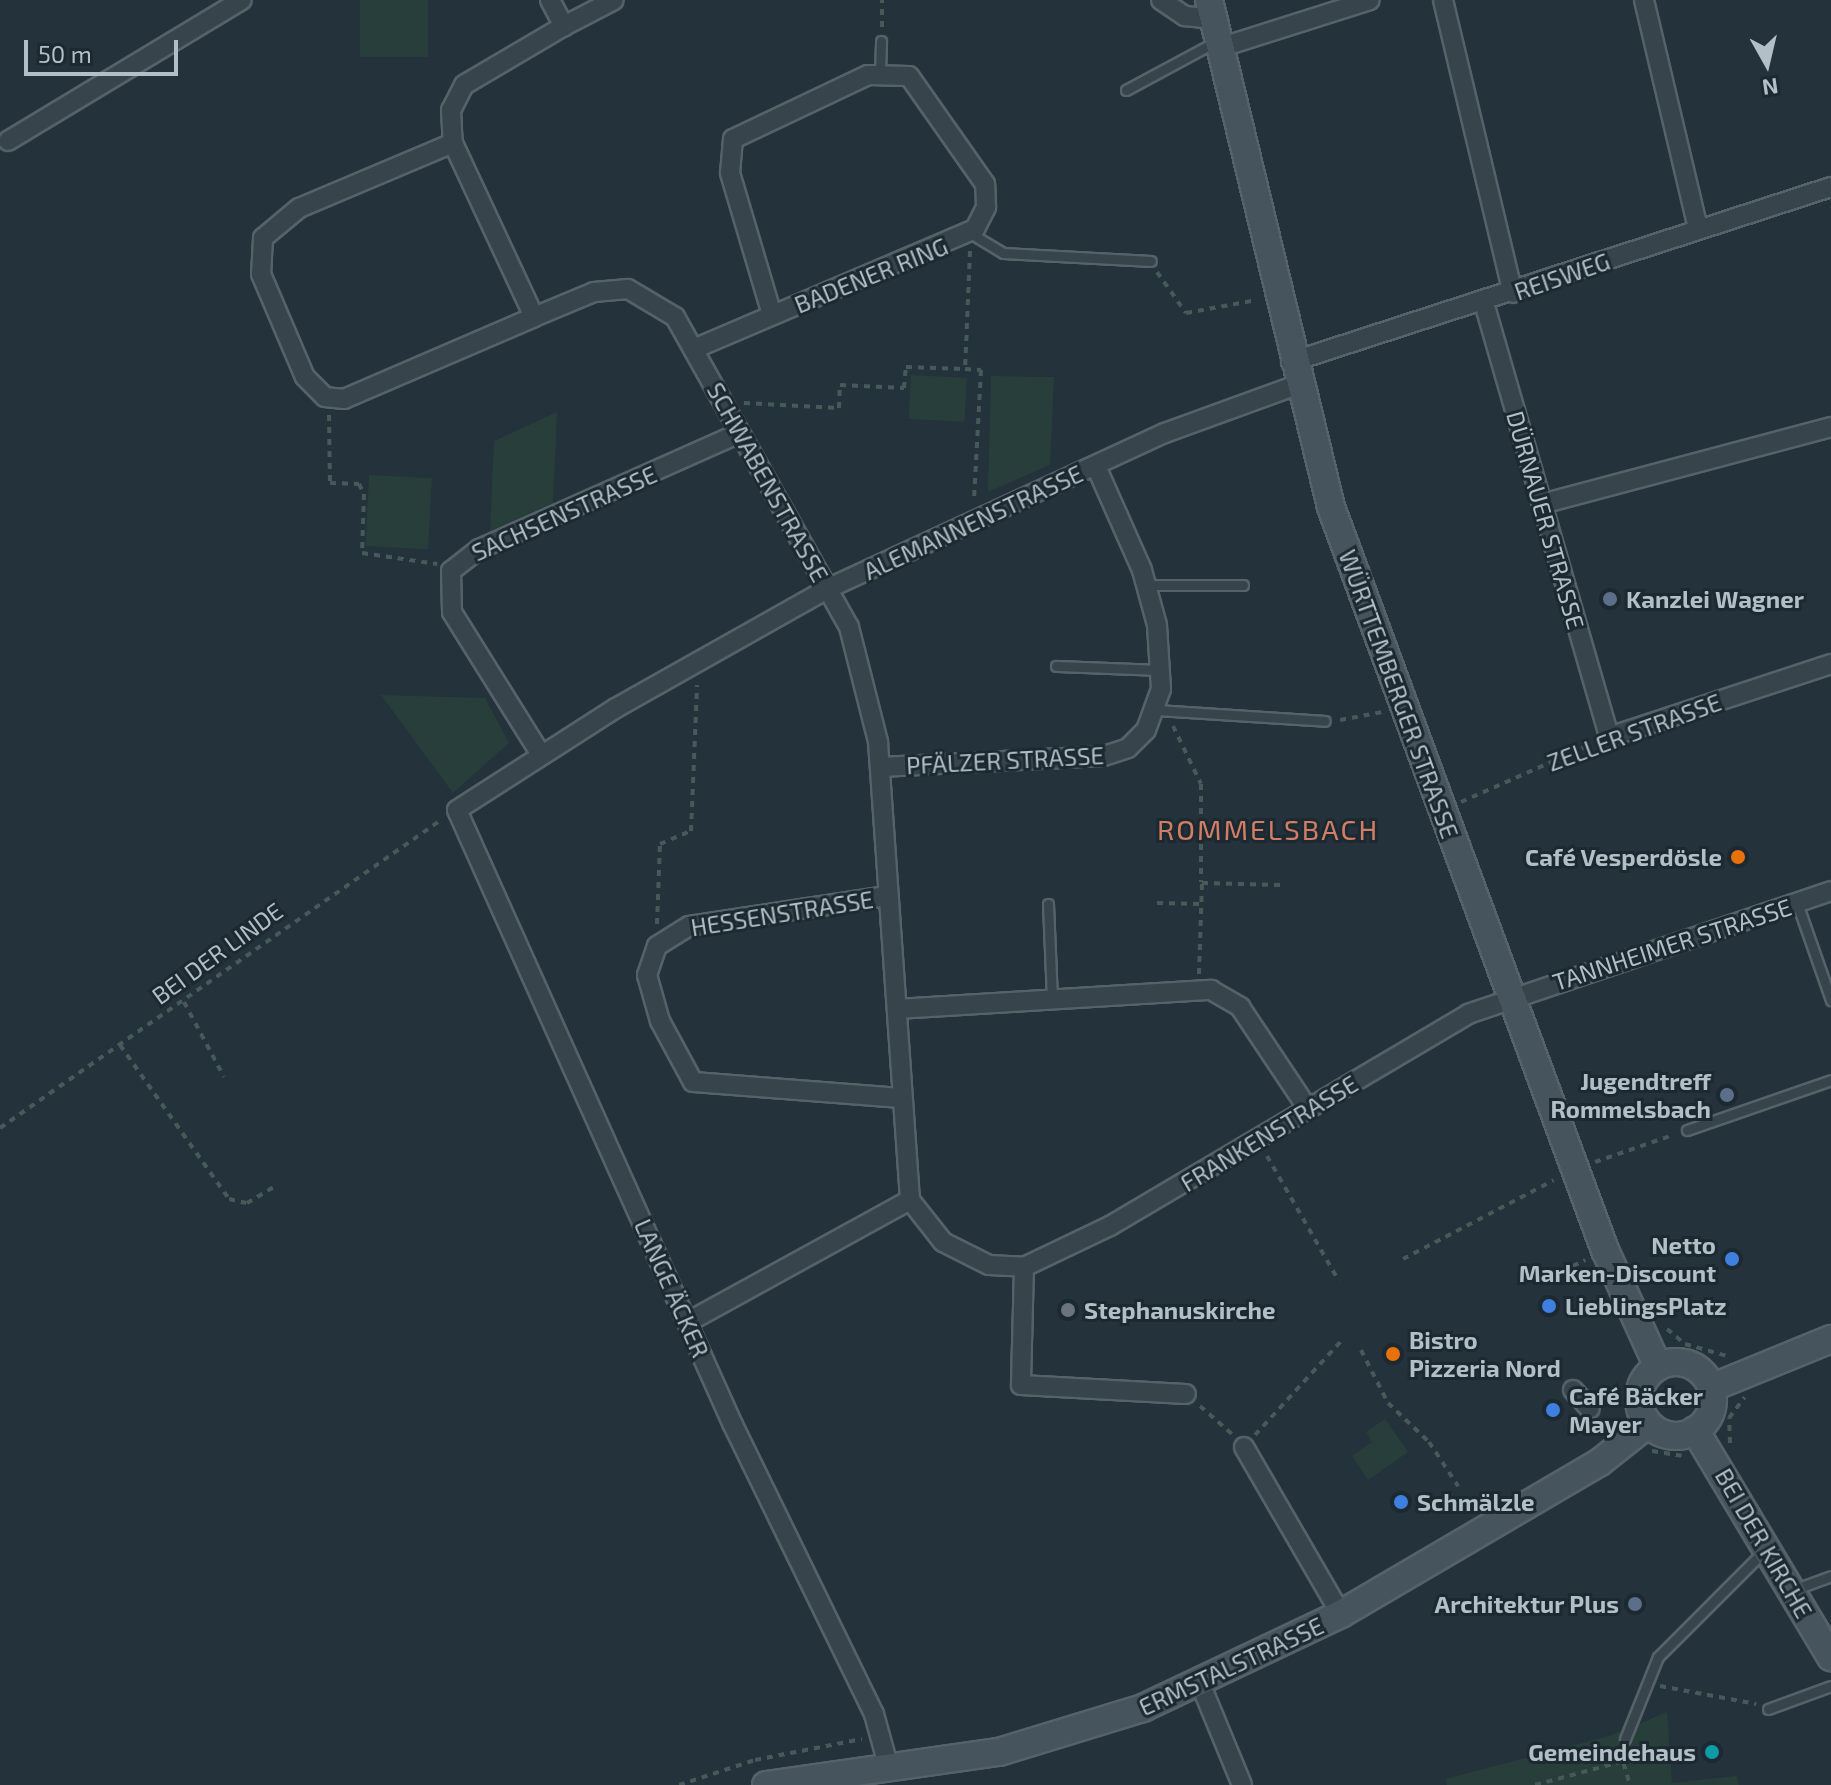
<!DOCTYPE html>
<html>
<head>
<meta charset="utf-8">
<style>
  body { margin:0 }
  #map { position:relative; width:1831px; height:1785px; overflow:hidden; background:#24323b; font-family:"Exo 2",sans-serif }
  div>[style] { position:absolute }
  .green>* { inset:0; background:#273e3b; transform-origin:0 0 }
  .path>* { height:4px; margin-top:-2px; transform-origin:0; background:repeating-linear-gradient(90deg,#465a59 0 6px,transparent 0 12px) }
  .roads { filter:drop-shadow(2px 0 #566269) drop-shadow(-2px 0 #566269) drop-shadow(0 2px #566269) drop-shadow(0 -2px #566269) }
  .lane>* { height:9px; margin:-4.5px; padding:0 4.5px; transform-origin:4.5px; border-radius:4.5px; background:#38444b }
  .street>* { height:18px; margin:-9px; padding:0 9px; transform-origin:9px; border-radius:9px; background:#38444b }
  .secondary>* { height:26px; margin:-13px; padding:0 13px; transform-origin:13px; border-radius:13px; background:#46545e }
  .secondary>.ring { margin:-13px; padding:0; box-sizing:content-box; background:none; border:26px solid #46545e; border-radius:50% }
  .dots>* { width:22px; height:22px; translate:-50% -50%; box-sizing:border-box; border:4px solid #1d2930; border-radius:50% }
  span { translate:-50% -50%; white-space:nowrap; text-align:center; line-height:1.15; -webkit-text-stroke:6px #1d2930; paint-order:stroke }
  .street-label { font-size:24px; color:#b3bfc7 }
  .poi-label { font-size:24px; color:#b3bfc7; font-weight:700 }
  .left { translate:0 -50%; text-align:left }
  .right { translate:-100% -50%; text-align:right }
  .quarter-label { font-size:28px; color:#d07e65; letter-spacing:2px }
  .north { position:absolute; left:1727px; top:24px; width:80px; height:80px; -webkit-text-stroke:6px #1d2930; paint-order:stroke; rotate:172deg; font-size:22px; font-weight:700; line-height:32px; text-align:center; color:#b3bfc7 }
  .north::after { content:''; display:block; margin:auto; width:28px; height:36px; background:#b3bfc7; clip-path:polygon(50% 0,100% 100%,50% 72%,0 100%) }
  .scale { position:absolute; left:24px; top:40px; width:154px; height:36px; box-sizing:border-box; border:4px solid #b3bfc7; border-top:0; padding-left:10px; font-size:24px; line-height:28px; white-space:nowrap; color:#b3bfc7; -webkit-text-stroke:6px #1d2930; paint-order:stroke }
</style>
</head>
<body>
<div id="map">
  <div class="green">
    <i style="left:360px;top:0;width:68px;height:57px"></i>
    <i style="left:911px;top:375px;width:56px;height:44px;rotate:3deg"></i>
    <i style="clip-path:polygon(991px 376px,1054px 377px,1050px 465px,988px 492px)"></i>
    <i style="clip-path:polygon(557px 412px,553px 503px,490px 531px,494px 441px)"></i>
    <i style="left:369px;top:475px;width:63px;height:71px;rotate:3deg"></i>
    <i style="clip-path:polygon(381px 695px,485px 698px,509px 743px,453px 793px)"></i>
    <i style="clip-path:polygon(1385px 1419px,1408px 1452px,1368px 1480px,1352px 1456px,1372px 1442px,1366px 1432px)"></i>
    <i style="clip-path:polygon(1667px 1712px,1672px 1783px,1737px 1776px,1739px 1785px,1447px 1785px,1445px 1779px,1609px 1736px)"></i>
  </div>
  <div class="path">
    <i style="left:882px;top:27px;width:27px;rotate:-90deg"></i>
    <i style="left:970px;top:251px;width:118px;rotate:92.4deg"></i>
    <i style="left:965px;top:369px;width:16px;rotate:4deg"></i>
    <i style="left:981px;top:370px;width:129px;rotate:93.1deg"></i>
    <i style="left:1157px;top:272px;width:50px;rotate:54.7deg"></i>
    <i style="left:1186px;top:313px;width:72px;rotate:-10.4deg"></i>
    <i style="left:744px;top:403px;width:95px;rotate:3deg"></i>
    <i style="left:839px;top:408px;width:23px;rotate:-88deg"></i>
    <i style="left:840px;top:385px;width:64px;rotate:2.7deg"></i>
    <i style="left:904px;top:388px;width:21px;rotate:-85deg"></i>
    <i style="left:906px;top:367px;width:59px;rotate:1.9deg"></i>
    <i style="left:329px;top:415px;width:68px;rotate:89.2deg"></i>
    <i style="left:330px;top:483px;width:29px;rotate:2deg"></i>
    <i style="left:359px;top:484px;width:11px;rotate:63deg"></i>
    <i style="left:364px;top:494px;width:59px;rotate:91.9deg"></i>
    <i style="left:362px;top:553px;width:76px;rotate:8.3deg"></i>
    <i style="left:1340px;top:720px;width:43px;rotate:-10.8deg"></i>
    <i style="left:1173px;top:726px;width:64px;rotate:64.2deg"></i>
    <i style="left:1201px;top:784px;width:98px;rotate:90deg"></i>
    <i style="left:1461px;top:802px;width:143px;rotate:-23.9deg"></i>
    <i style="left:1157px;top:903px;width:43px;rotate:1.3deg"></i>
    <i style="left:657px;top:924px;width:80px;rotate:-87.9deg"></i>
    <i style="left:660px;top:844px;width:34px;rotate:-23deg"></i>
    <i style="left:691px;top:831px;width:146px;rotate:-87.6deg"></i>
    <i style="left:1199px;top:974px;width:91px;rotate:-88.1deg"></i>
    <i style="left:1202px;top:883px;width:82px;rotate:1.4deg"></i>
    <i style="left:184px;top:1002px;width:85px;rotate:61.9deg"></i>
    <i style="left:120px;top:1045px;width:189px;rotate:54.7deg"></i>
    <i style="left:229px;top:1199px;width:18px;rotate:13deg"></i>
    <i style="left:247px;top:1203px;width:35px;rotate:-31deg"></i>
    <i style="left:0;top:1128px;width:538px;rotate:-34.93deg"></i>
    <i style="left:1267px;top:1156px;width:144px;rotate:60.1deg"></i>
    <i style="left:1595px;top:1162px;width:83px;rotate:-19.1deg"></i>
    <i style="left:1403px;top:1259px;width:170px;rotate:-27.6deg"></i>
    <i style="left:1551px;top:1276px;width:38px;rotate:-25deg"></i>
    <i style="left:1667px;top:1329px;width:23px;rotate:40deg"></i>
    <i style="left:1685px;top:1344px;width:44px;rotate:15.9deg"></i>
    <i style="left:1361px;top:1350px;width:59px;rotate:63deg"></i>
    <i style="left:1388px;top:1403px;width:57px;rotate:43.6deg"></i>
    <i style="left:1429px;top:1442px;width:53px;rotate:56.6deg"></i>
    <i style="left:1200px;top:1406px;width:44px;rotate:41.3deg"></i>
    <i style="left:1255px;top:1435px;width:129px;rotate:-47.5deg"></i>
    <i style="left:1730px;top:1443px;width:25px;rotate:-92deg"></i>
    <i style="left:1729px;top:1418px;width:26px;rotate:-53deg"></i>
    <i style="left:1652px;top:1451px;width:30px;rotate:9deg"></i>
    <i style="left:1660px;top:1686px;width:98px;rotate:10.6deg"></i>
    <i style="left:1620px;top:1752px;width:34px;rotate:73deg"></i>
    <i style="left:679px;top:1785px;width:80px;rotate:-18.2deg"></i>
    <i style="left:755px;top:1760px;width:109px;rotate:-11.1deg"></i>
    <i style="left:1535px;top:1785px;width:88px;rotate:-15.1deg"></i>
  </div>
  <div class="roads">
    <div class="lane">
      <i style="left:880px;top:72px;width:31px;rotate:-88deg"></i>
      <i style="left:1126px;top:90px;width:101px;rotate:-28.3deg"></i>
      <i style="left:970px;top:233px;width:39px;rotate:31deg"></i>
      <i style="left:1003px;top:253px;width:148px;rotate:3.1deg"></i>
      <i style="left:1148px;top:585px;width:95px"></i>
      <i style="left:1056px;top:666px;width:106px;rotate:2.2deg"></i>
      <i style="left:1157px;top:710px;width:168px;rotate:3.7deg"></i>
      <i style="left:1797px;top:903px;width:103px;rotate:70.7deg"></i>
      <i style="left:1048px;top:904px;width:94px;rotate:87.6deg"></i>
      <i style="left:1687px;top:1130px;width:152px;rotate:-19.1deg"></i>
      <i style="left:1793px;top:1590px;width:40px;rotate:-20.2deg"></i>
      <i style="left:1768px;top:1709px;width:67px;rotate:-20.1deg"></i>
      <i style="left:1625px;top:1739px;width:88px;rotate:-68.1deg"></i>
      <i style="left:1658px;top:1657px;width:150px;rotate:-45deg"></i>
    </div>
    <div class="street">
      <i style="left:550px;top:0;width:30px;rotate:62deg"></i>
      <i style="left:564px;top:26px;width:116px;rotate:149.5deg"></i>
      <i style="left:464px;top:85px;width:28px;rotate:117deg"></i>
      <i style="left:451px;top:110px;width:33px;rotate:87deg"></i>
      <i style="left:453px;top:143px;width:192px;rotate:65deg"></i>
      <i style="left:534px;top:317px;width:65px;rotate:-22.6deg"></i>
      <i style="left:594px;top:292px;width:34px;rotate:-5deg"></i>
      <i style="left:628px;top:289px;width:55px;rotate:30.8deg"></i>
      <i style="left:675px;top:317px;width:355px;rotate:60.7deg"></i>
      <i style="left:849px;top:627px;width:119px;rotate:75.8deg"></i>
      <i style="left:878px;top:742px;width:459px;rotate:86deg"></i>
      <i style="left:1161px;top:0;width:29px;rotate:34deg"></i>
      <i style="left:1185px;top:16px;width:28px;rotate:6deg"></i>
      <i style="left:1443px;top:0;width:301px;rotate:76.6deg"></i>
      <i style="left:1644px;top:0;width:234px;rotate:76.7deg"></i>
      <i style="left:564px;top:26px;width:56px;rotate:-27.5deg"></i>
      <i style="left:1219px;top:48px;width:158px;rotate:-17.6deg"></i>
      <i style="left:8px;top:141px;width:273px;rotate:-31.1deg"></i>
      <i style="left:453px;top:143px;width:167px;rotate:157.1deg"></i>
      <i style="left:299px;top:208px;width:47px;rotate:140.2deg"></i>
      <i style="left:263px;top:238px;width:36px;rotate:93deg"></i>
      <i style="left:261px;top:274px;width:112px;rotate:66.9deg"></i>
      <i style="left:305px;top:377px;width:28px;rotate:45deg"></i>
      <i style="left:325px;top:397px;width:19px;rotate:6deg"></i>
      <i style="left:344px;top:399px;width:207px;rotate:-23.3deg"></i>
      <i style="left:1484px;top:303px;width:452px;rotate:73.9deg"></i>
      <i style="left:1609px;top:737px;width:234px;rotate:-18.2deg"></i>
      <i style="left:696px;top:348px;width:303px;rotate:-23.1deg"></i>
      <i style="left:975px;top:229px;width:25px;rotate:-63deg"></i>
      <i style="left:986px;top:207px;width:23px;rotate:-92deg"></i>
      <i style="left:985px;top:184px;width:132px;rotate:-125.1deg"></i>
      <i style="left:909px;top:76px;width:41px;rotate:-178.6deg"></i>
      <i style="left:868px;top:75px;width:149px;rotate:154.6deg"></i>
      <i style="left:733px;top:139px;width:34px;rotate:95deg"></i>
      <i style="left:730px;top:173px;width:148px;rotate:73.5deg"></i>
      <i style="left:1291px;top:362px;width:568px;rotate:-17.96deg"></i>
      <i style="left:1542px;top:504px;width:299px;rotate:-14.9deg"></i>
      <i style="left:540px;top:753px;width:166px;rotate:-122deg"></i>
      <i style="left:452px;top:612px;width:41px;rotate:-91.4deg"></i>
      <i style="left:451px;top:571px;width:36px;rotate:-38deg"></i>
      <i style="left:479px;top:549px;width:285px;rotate:-24deg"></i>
      <i style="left:880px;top:767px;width:224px;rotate:-2.8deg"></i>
      <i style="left:1104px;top:756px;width:25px;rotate:-18deg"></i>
      <i style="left:1128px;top:748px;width:25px;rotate:-45deg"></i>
      <i style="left:1146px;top:730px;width:44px;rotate:-69.9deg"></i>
      <i style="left:1161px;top:689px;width:64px;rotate:-93.6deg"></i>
      <i style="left:1157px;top:625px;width:57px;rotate:-105.3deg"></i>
      <i style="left:1142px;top:570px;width:114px;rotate:-113.9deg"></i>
      <i style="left:887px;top:896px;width:200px;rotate:171.4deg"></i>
      <i style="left:689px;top:926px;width:38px;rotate:148deg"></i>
      <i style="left:657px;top:946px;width:31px;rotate:109deg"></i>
      <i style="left:647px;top:975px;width:48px;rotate:74.2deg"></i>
      <i style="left:660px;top:1021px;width:69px;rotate:61.6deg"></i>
      <i style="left:693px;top:1082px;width:209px;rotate:4.4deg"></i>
      <i style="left:897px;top:1009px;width:315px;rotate:-3.5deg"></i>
      <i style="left:1211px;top:990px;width:34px;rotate:30deg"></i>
      <i style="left:1240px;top:1007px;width:123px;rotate:56.3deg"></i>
      <i style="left:1024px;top:1267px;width:95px;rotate:-25.5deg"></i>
      <i style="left:1110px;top:1226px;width:416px;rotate:-30.6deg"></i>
      <i style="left:1468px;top:1014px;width:383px;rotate:-18.7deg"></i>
      <i style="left:688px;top:1322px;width:253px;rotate:-28.8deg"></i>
      <i style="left:910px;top:1200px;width:53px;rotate:51.8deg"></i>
      <i style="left:943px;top:1242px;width:51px;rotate:26.6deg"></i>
      <i style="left:989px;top:1265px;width:35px;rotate:3deg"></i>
      <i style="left:1024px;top:1267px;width:118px;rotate:91.5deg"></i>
      <i style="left:1021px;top:1385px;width:165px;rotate:3.1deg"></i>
      <i style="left:1573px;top:1390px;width:25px;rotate:48deg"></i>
      <i style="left:1244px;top:1447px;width:193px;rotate:59.9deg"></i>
      <i style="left:1200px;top:1683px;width:110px;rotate:67.6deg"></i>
      <i style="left:888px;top:1765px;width:53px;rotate:-105.4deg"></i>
      <i style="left:874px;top:1714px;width:322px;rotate:-116deg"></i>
      <i style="left:733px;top:1425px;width:674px;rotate:-114.17deg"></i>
      <i style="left:457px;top:810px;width:189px;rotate:-32.7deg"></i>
      <i style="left:616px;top:708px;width:242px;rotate:-29.4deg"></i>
      <i style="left:827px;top:589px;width:372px;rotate:-24.8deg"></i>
      <i style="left:1165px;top:433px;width:140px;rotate:-20deg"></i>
    </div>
    <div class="secondary">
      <i style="left:1209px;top:0;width:521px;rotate:76.47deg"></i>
      <i style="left:1331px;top:507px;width:792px;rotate:69.76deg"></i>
      <i style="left:1605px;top:1250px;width:128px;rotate:65.6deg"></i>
      <i class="ring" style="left:1639px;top:1362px;width:48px;height:48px"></i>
      <i style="left:1711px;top:1388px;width:130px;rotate:-22.2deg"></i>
      <i style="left:1695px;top:1430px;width:265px;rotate:59.1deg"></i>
      <i style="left:766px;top:1785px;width:235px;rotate:-8.1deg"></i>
      <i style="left:999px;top:1752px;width:151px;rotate:-17deg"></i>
      <i style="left:1143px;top:1708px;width:219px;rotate:-25.4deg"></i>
      <i style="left:1341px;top:1614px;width:300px;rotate:-30.4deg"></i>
      <i style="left:1600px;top:1462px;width:61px;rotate:-38.4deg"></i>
    </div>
  </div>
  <div class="dots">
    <i style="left:1610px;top:599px;background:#5c6f8a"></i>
    <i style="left:1738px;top:857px;background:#e8710a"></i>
    <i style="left:1727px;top:1095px;background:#5c6f8a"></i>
    <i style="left:1732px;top:1259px;background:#3f7fe0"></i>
    <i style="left:1549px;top:1306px;background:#3f7fe0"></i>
    <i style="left:1068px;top:1310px;background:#6b7280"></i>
    <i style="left:1393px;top:1354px;background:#e8710a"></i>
    <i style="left:1553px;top:1410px;background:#3f7fe0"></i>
    <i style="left:1401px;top:1502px;background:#3f7fe0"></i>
    <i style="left:1635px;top:1604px;background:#5c6f8a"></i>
    <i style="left:1712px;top:1752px;background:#0f9aa8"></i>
  </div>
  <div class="street-label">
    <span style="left:871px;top:275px;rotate:-22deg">BADENER RING</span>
    <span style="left:1562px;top:276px;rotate:-19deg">REISWEG</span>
    <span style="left:768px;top:482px;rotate:61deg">SCHWABENSTRASSE</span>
    <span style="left:564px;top:513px;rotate:-24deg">SACHSENSTRASSE</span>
    <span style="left:1546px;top:520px;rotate:74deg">DÜRNAUER STRASSE</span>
    <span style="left:973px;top:522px;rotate:-25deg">ALEMANNENSTRASSE</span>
    <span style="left:1399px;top:694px;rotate:70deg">WÜRTTEMBERGER STRASSE</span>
    <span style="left:1634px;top:732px;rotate:-20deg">ZELLER STRASSE</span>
    <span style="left:1005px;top:760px;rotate:-3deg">PFÄLZER STRASSE</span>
    <span style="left:782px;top:913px;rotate:-9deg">HESSENSTRASSE</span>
    <span style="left:1672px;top:944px;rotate:-18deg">TANNHEIMER STRASSE</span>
    <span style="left:217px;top:953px;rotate:-36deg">BEI DER LINDE</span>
    <span style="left:1269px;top:1133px;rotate:-31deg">FRANKENSTRASSE</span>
    <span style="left:672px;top:1288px;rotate:66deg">LANGE ÄCKER</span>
    <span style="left:1764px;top:1543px;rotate:60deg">BEI DER KIRCHE</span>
    <span style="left:1231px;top:1666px;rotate:-25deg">ERMSTALSTRASSE</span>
  </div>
  <div class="poi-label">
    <span class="left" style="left:1626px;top:599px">Kanzlei Wagner</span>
    <span class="right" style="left:1722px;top:857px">Café Vesperdösle</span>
    <span class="right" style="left:1711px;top:1095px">Jugendtreff<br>Rommelsbach</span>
    <span class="right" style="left:1716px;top:1259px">Netto<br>Marken-Discount</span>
    <span class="left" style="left:1565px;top:1306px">LieblingsPlatz</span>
    <span class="left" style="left:1084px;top:1310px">Stephanuskirche</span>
    <span class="left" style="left:1409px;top:1354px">Bistro<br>Pizzeria Nord</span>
    <span class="left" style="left:1569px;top:1410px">Café Bäcker<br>Mayer</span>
    <span class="left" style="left:1417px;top:1502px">Schmälzle</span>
    <span class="right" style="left:1619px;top:1604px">Architektur Plus</span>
    <span class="right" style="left:1696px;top:1752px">Gemeindehaus</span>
  </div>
  <div class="quarter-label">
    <span style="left:1268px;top:829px">ROMMELSBACH</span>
  </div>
  <div class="north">N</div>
  <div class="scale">50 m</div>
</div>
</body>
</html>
